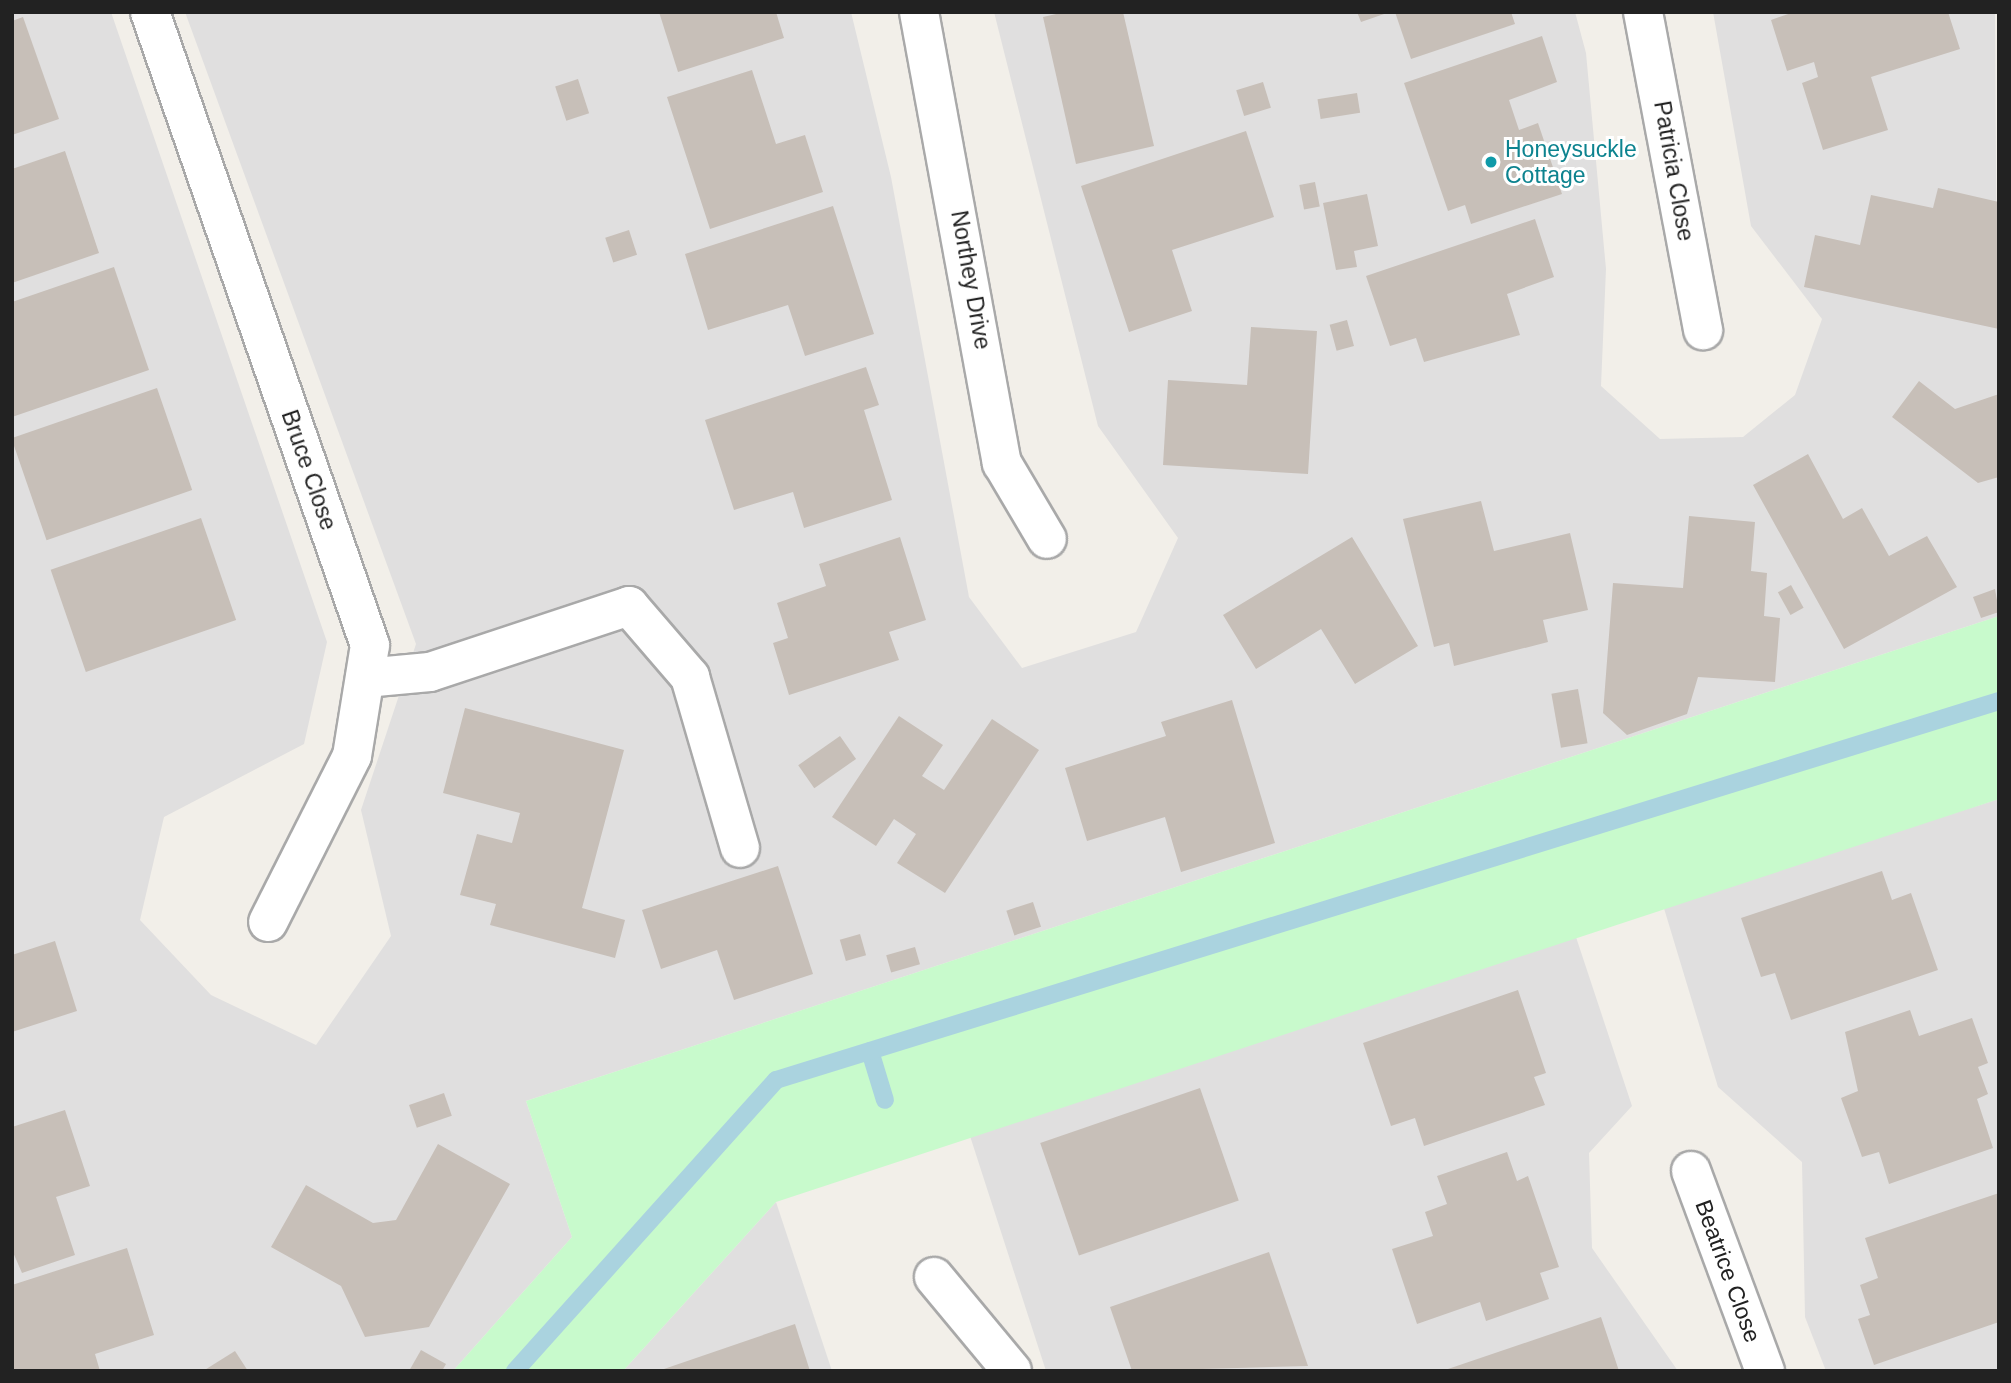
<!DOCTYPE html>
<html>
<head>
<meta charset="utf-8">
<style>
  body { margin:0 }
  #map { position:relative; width:2011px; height:1383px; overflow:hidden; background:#f2efe9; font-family:Helvetica,sans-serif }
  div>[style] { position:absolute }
  .residential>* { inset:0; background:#e0dfdf }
  .park>* { inset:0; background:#c8facc }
  .stream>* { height:18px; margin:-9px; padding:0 9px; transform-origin:9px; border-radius:9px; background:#aad3df }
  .building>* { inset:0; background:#c7bfb8; transform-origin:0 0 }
  .roads { filter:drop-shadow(2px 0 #a9a9a9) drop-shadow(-2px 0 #a9a9a9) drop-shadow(0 2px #a9a9a9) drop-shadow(0 -2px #a9a9a9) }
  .minor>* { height:38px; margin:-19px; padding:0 19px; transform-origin:19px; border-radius:19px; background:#fff }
  .dots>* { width:19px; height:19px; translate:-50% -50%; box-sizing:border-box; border:4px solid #fff; border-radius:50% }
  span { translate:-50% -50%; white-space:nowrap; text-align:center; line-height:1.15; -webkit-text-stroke:6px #fff; paint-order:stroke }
  .culture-label { font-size:23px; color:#0d838f }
  .left { translate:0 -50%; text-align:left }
  .street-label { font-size:23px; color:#222 }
  .frame { position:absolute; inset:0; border:14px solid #222; pointer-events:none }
</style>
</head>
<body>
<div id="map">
  <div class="residential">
    <i style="clip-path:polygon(12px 12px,111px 12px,327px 642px,304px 744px,164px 817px,140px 920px,211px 995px,316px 1045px,391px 936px,361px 810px,416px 644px,185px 12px,851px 12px,891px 177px,969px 597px,1022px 668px,1136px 632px,1178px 538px,1098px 426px,994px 12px,1575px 12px,1586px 53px,1606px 269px,1601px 386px,1660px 439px,1743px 437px,1795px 395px,1822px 319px,1751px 226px,1713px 12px,1995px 12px,1999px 616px,526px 1101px,572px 1237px,453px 1371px,12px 1371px)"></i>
    <i style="clip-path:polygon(1999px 799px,1999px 1371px,1826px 1371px,1805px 1317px,1802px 1162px,1718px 1087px,1663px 905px)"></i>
    <i style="clip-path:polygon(1575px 934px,1632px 1106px,1589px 1153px,1592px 1248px,1678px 1371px,1046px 1371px,970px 1136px)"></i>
    <i style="clip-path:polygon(776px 1202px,832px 1371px,623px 1371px)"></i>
  </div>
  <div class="park">
    <i style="clip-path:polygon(1999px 616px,1999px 799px,776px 1202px,623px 1371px,453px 1371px,572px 1237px,526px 1101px)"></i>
  </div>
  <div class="stream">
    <i style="left:870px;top:1051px;width:51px;rotate:73deg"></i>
    <i style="left:515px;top:1371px;width:391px;rotate:-48.1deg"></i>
    <i style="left:776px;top:1080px;width:1280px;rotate:-17.22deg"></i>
  </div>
  <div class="building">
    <i style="clip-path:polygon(659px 12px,776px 12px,784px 38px,678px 72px)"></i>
    <i style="clip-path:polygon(1065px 12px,1123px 12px,1154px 146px,1076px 164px,1043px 17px)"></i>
    <i style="clip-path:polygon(1357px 12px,1387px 12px,1387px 13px,1361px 22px)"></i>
    <i style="clip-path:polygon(1395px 12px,1511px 12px,1515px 24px,1411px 59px)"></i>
    <i style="clip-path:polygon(1794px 12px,1948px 12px,1960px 49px,1871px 77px,1888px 130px,1823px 150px,1802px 83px,1818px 77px,1814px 62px,1787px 71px,1771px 20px)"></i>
    <i style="clip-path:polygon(23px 17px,59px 119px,12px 135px,12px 21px)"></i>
    <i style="clip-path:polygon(1542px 36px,1557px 82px,1509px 100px,1519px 130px,1538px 123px,1562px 194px,1471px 224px,1465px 205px,1448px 211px,1404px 83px)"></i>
    <i style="clip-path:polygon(752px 70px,776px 144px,805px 135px,823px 192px,710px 229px,667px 97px)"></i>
    <i style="left:578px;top:79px;width:36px;height:24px;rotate:72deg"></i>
    <i style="left:1263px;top:82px;width:27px;height:28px;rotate:73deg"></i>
    <i style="left:1357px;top:93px;width:20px;height:40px;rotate:81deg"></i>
    <i style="clip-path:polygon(1246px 131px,1274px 217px,1172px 250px,1192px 311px,1129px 332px,1081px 186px)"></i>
    <i style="clip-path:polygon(65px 151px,99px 253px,12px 283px,12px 169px)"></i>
    <i style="left:1315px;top:182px;width:25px;height:16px;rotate:79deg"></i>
    <i style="clip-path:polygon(1938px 188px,1999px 202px,1999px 329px,1804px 287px,1815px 235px,1860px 245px,1871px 195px,1933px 208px)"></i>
    <i style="clip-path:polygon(1367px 194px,1378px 246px,1354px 251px,1357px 267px,1336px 270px,1323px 203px)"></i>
    <i style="clip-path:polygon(833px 206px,874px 334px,805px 356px,788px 305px,708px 330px,685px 254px)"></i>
    <i style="clip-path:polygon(1535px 219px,1554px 277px,1507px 294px,1520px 335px,1424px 362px,1416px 338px,1390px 346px,1366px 276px)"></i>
    <i style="left:629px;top:230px;width:26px;height:25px;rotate:72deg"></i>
    <i style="clip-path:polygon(114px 267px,149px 370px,12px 417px,12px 302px)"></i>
    <i style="left:1347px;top:320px;width:27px;height:18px;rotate:75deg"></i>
    <i style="clip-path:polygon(1251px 327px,1317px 331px,1308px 474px,1163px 465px,1168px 380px,1247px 385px)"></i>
    <i style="clip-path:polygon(866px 367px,879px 405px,864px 410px,892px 500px,804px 528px,793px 492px,734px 510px,705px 420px)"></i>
    <i style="clip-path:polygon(1919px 381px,1955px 409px,1999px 394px,1999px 477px,1978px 483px,1892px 417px)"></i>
    <i style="left:157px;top:388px;width:108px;height:154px;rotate:71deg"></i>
    <i style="clip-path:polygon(1808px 454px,1843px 519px,1862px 508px,1889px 556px,1927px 536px,1957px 587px,1844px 649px,1753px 485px)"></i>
    <i style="clip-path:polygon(1481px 501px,1494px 551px,1570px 533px,1588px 610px,1543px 620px,1548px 642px,1454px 666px,1449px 643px,1434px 647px,1403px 519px)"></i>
    <i style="clip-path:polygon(1689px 516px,1755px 522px,1751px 571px,1767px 573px,1764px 616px,1780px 618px,1775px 682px,1698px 677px,1687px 714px,1627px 735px,1603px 713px,1613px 583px,1683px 588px)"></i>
    <i style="left:201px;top:518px;width:108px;height:159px;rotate:71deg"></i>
    <i style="clip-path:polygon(900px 537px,926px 620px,889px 632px,899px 660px,789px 695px,773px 643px,788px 638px,777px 603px,826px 586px,819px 564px)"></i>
    <i style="clip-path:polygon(1352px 537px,1418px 646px,1355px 684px,1321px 629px,1256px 669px,1223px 615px)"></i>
    <i style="left:1791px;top:585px;width:26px;height:15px;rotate:61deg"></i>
    <i style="clip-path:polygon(1995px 589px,1999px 612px,1981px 618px,1973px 597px)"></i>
    <i style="left:1578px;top:689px;width:55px;height:27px;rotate:80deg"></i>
    <i style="clip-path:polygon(1232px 700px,1275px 843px,1181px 872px,1165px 817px,1087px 841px,1065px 768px,1166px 736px,1161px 722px)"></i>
    <i style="clip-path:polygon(465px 708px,624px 750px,582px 908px,625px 920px,615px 958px,490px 925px,496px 904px,460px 895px,477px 834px,512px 843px,520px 813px,443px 793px)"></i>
    <i style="clip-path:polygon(899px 716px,943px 745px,922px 776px,944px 790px,992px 719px,1039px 750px,945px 893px,897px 863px,916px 834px,894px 819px,876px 846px,832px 817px)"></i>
    <i style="left:840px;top:736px;width:28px;height:51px;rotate:55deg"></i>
    <i style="clip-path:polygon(778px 866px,813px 974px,734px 1000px,717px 950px,661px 969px,642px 910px)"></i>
    <i style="clip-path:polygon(1882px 871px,1892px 900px,1911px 893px,1938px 970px,1791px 1020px,1775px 973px,1761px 977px,1741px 918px)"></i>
    <i style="left:1033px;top:902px;width:26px;height:28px;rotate:72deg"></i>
    <i style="left:860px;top:934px;width:22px;height:21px;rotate:74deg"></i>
    <i style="clip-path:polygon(55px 941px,77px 1011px,12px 1032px,12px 955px)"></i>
    <i style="left:915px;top:947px;width:18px;height:30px;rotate:74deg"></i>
    <i style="clip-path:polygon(1518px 990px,1546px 1073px,1534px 1077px,1545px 1105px,1424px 1146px,1415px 1118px,1391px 1126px,1363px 1043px)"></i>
    <i style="clip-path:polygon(1910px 1010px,1919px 1036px,1972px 1018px,1988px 1063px,1978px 1067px,1988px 1094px,1977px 1099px,1993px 1148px,1889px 1184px,1879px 1152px,1862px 1157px,1841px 1098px,1858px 1091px,1845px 1032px)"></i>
    <i style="left:1200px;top:1088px;width:119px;height:169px;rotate:71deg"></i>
    <i style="left:444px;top:1093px;width:24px;height:37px;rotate:71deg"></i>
    <i style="clip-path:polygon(65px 1110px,90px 1186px,56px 1197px,75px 1255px,22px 1273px,12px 1250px,12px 1127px)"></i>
    <i style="clip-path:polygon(438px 1144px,510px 1184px,429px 1327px,365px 1337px,341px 1286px,271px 1247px,306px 1185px,373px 1223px,396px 1220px)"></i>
    <i style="clip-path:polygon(1507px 1152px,1517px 1181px,1528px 1176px,1559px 1267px,1540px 1273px,1549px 1299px,1486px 1321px,1480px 1302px,1417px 1324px,1392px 1249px,1433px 1236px,1425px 1212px,1447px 1204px,1437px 1176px)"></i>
    <i style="clip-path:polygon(1999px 1193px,1999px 1322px,1874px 1365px,1858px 1319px,1870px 1315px,1860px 1285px,1878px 1278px,1865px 1238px)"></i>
    <i style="clip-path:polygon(127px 1248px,154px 1335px,95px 1354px,100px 1371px,13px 1371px,12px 1285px)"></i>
    <i style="clip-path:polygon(1269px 1252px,1308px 1366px,1132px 1371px,1110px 1307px)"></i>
    <i style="clip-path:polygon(1601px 1317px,1619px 1371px,1445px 1371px,1445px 1370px)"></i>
    <i style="clip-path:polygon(795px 1324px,810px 1371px,661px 1371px,661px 1370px)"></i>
    <i style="clip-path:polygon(421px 1350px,446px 1364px,442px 1371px,409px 1371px)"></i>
    <i style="clip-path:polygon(235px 1351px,248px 1371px,203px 1371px)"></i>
  </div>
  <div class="roads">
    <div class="minor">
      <i style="left:150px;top:12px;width:670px;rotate:70.84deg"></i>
      <i style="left:370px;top:645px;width:112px;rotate:99.2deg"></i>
      <i style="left:352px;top:756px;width:186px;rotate:116.8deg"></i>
      <i style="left:919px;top:12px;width:459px;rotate:79.6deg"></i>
      <i style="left:1002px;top:463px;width:88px;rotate:59.4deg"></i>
      <i style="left:1643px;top:12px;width:324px;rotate:79.3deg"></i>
      <i style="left:365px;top:678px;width:65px;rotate:-5.3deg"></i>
      <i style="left:430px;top:672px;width:210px;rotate:-18.3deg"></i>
      <i style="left:629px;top:606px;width:94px;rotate:49.3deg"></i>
      <i style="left:690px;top:677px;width:178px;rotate:73.7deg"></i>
      <i style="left:1691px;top:1171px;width:213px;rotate:69.7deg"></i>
      <i style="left:934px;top:1277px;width:122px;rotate:50.3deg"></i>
    </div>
  </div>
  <div class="dots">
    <i style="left:1491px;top:162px;background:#0f9aa8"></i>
  </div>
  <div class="culture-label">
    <span class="left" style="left:1505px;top:162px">Honeysuckle<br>Cottage</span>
  </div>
  <div class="street-label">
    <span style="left:1674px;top:171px;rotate:80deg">Patricia Close</span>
    <span style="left:971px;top:280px;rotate:80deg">Northey Drive</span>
    <span style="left:309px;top:470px;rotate:71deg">Bruce Close</span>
    <span style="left:1728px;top:1271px;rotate:70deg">Beatrice Close</span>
  </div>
  <div class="frame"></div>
</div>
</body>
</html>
